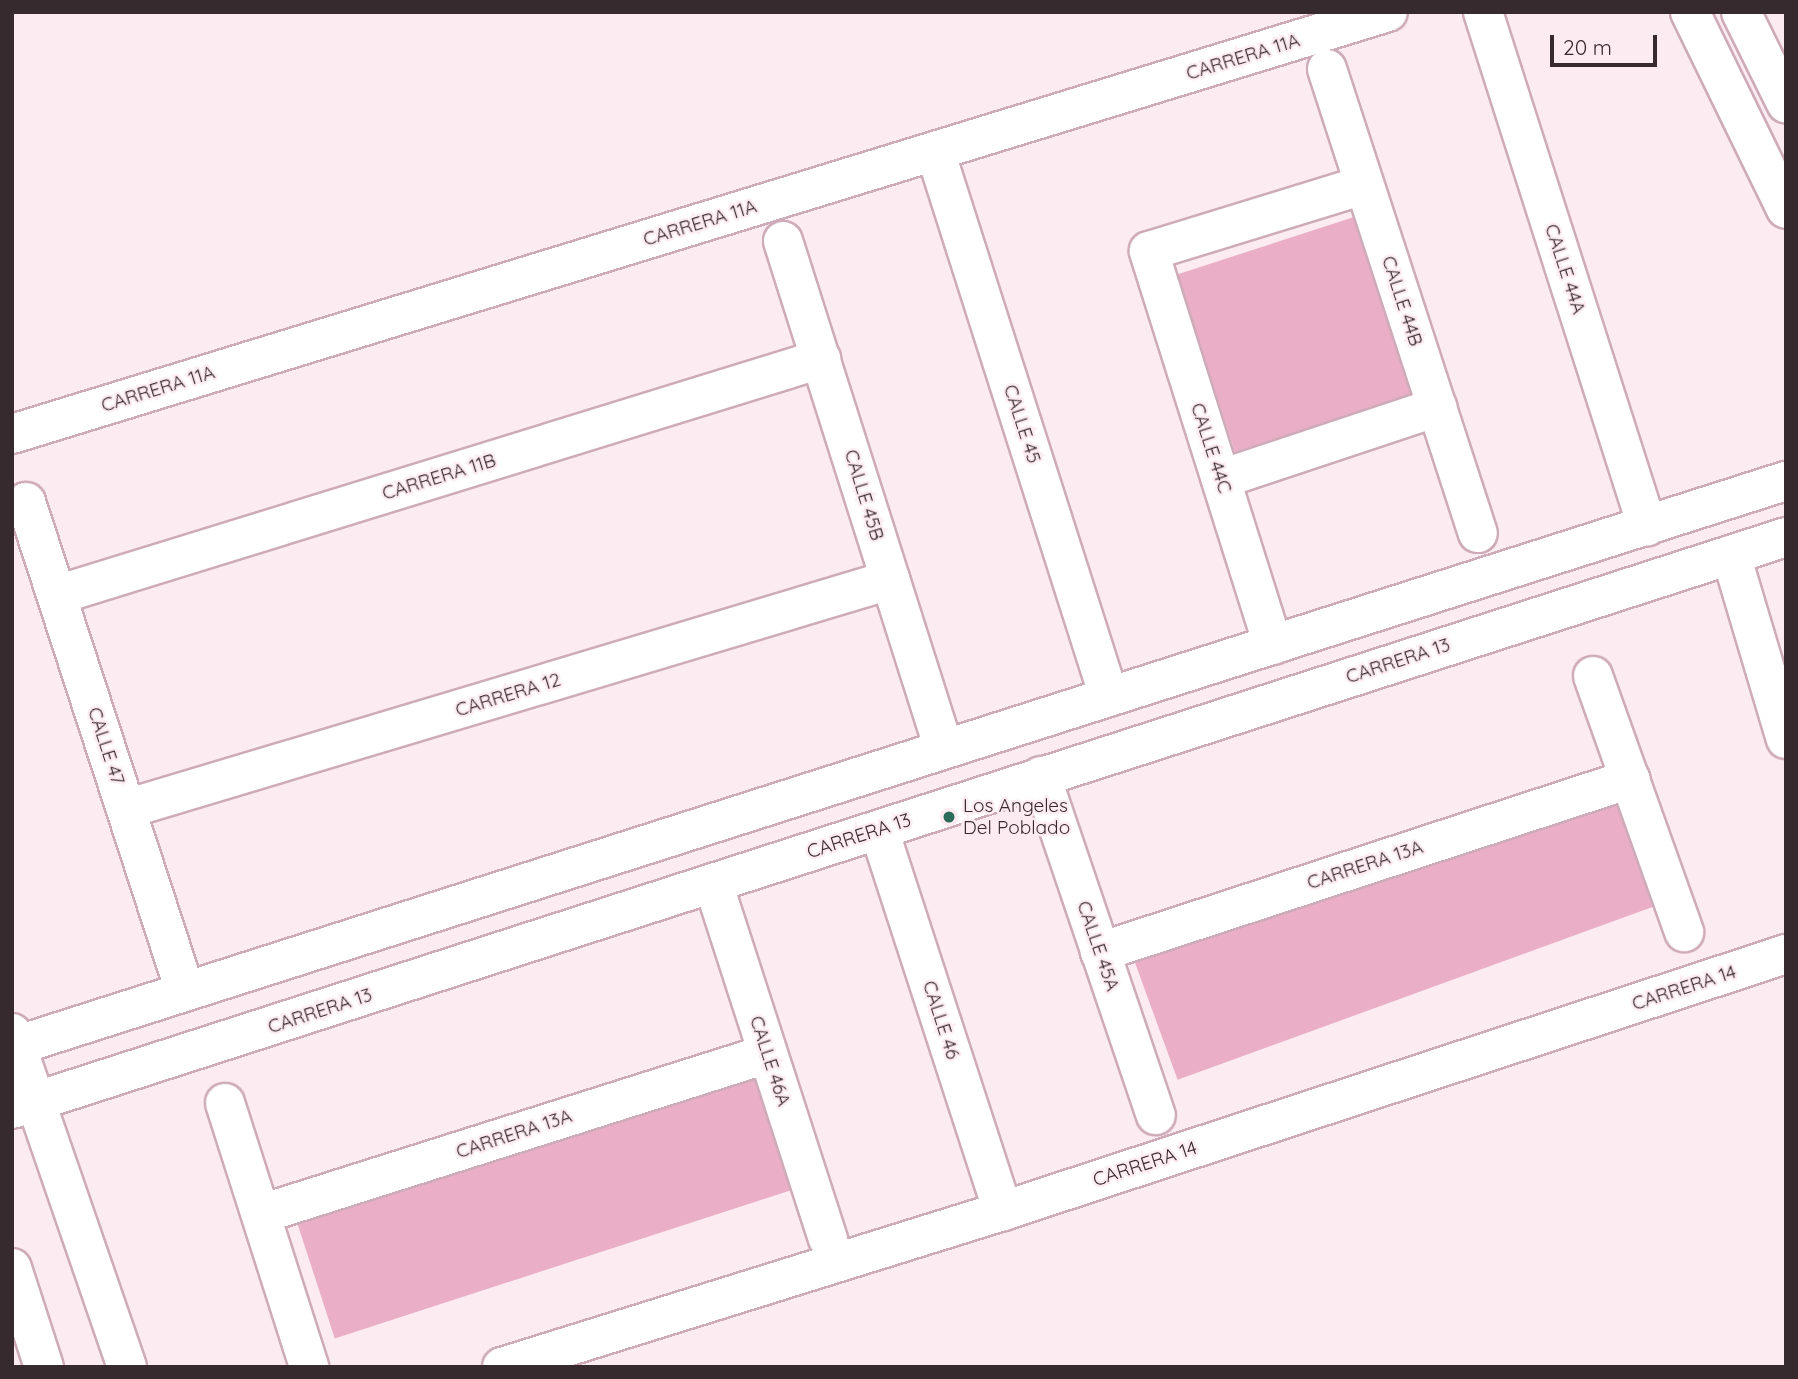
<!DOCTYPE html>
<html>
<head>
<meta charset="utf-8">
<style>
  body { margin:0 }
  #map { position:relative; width:1798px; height:1379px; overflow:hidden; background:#fcecf2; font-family:Quicksand,sans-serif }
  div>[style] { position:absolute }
  .green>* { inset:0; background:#eaafc7; transform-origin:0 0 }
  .roads { filter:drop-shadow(2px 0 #ceabb8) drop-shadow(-2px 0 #ceabb8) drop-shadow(0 2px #ceabb8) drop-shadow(0 -2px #ceabb8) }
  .minor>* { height:38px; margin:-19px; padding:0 19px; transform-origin:19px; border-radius:19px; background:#fff }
  .dots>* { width:19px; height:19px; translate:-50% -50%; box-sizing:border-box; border:4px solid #fcecf2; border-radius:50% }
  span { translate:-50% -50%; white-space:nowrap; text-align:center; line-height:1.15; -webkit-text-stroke:5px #fcecf2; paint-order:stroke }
  .street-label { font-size:19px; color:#372a2f }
  .poi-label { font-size:19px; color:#372a2f }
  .left { translate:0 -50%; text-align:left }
  .frame { position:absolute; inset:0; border:14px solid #372a2f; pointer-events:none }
  .scale { position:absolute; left:1550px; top:35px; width:107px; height:32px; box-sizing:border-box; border:4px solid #372a2f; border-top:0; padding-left:9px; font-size:21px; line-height:24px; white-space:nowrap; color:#372a2f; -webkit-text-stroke:5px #fcecf2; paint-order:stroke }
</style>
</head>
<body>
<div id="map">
  <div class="green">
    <i style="left:1354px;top:217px;width:187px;height:186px;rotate:72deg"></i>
    <i style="left:1630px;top:779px;width:128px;height:528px;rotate:70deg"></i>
    <i style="left:767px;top:1054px;width:137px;height:499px;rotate:72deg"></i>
  </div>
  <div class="roads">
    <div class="minor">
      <i style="left:1483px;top:12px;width:540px;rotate:72.3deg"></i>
      <i style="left:1690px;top:12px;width:219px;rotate:64deg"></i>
      <i style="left:1741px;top:12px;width:102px;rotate:63.7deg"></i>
      <i style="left:1327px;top:69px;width:488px;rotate:72deg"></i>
      <i style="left:935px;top:151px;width:573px;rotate:72.32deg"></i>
      <i style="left:783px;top:241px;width:533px;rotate:72.42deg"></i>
      <i style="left:12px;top:434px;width:1439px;rotate:-17.05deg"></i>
      <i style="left:1221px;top:479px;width:228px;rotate:-18.4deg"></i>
      <i style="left:26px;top:502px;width:514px;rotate:71.99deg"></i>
      <i style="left:1731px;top:555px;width:192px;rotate:73.4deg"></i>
      <i style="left:57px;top:595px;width:800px;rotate:-17.17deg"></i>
      <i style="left:1273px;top:645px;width:413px;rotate:-107.5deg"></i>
      <i style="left:1149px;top:251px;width:224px;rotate:-17.1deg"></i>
      <i style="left:1593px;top:676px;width:272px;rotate:70.4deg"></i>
      <i style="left:1041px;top:776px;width:358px;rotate:71.3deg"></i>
      <i style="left:126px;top:809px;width:798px;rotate:-16.69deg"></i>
      <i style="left:879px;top:830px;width:401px;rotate:72deg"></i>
      <i style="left:713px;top:883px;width:374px;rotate:72.1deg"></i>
      <i style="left:1100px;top:952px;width:558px;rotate:-18.08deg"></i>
      <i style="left:12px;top:1033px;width:353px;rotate:71deg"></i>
      <i style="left:12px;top:1047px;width:1862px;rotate:-17.7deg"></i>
      <i style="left:225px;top:1103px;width:277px;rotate:72.3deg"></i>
      <i style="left:12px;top:1109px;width:1864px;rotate:-17.87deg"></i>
      <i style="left:261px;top:1214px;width:531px;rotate:-17.55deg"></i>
      <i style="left:12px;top:1268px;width:104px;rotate:72.1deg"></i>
      <i style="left:502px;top:1367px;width:525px;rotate:-17.3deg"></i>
      <i style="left:1003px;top:1211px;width:824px;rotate:-18.17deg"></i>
    </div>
  </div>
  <div class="dots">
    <i style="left:949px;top:817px;background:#2a6b5a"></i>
  </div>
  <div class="street-label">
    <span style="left:1243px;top:57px;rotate:-17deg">CARRERA 11A</span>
    <span style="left:700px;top:223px;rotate:-17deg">CARRERA 11A</span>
    <span style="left:1565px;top:269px;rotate:72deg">CALLE 44A</span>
    <span style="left:1402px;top:301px;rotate:72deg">CALLE 44B</span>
    <span style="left:158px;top:389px;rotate:-17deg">CARRERA 11A</span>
    <span style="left:1022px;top:424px;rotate:72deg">CALLE 45</span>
    <span style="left:1211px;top:448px;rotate:72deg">CALLE 44C</span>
    <span style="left:439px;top:477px;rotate:-17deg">CARRERA 11B</span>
    <span style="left:864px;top:495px;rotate:73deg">CALLE 45B</span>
    <span style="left:1398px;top:661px;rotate:-18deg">CARRERA 13</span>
    <span style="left:508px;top:695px;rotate:-17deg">CARRERA 12</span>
    <span style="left:106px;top:746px;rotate:72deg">CALLE 47</span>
    <span style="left:859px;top:836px;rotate:-18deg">CARRERA 13</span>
    <span style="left:1365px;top:865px;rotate:-18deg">CARRERA 13A</span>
    <span style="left:1098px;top:946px;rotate:71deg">CALLE 45A</span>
    <span style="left:1684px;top:988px;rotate:-18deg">CARRERA 14</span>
    <span style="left:320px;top:1011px;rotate:-18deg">CARRERA 13</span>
    <span style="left:941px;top:1020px;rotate:72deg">CALLE 46</span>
    <span style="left:770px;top:1061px;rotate:72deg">CALLE 46A</span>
    <span style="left:514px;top:1134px;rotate:-18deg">CARRERA 13A</span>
    <span style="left:1145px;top:1164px;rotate:-18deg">CARRERA 14</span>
  </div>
  <div class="poi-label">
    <span class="left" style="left:963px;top:817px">Los Angeles<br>Del Poblado</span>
  </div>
  <div class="frame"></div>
  <div class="scale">20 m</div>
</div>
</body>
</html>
